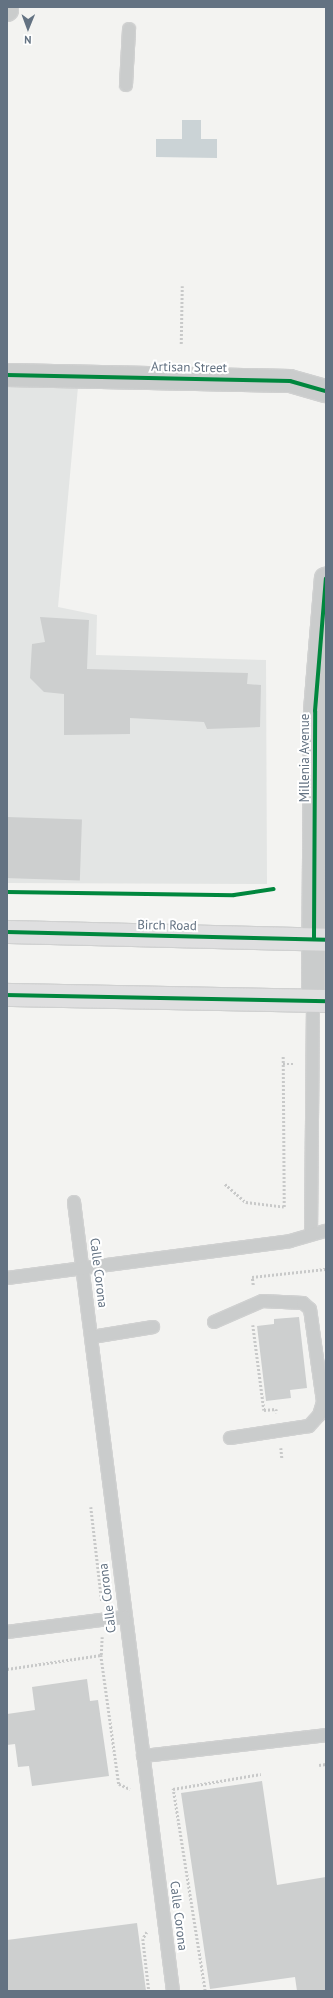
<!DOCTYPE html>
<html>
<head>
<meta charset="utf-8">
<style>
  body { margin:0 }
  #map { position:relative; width:333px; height:1998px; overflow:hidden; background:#f3f3f1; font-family:"PT Sans",sans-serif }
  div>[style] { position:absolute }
  .built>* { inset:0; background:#e3e5e4 }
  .water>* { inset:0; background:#cbd3d6 }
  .building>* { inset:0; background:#cdcfcf; transform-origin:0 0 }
  .path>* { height:2.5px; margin-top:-1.25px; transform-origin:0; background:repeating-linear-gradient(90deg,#c8c9c9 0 2px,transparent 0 4px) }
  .roads { filter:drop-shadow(1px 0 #d0d1d1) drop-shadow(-1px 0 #d0d1d1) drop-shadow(0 1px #d0d1d1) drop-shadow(0 -1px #d0d1d1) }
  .service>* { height:12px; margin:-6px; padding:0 6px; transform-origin:6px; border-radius:6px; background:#cacccc }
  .minor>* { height:22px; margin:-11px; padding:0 11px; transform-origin:11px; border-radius:11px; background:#cacccc }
  .tertiary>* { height:22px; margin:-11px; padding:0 11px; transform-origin:11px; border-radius:11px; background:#cacccc }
  .secondary>* { height:22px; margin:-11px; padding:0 11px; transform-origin:11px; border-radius:11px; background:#dfdfe0 }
  .cycleway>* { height:4px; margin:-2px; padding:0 2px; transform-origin:2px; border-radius:2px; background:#00873e }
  span { translate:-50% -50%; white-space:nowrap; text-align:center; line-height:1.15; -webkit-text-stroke:4px #fff; paint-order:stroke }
  .street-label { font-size:13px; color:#637282 }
  .frame { position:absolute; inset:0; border:8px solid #637282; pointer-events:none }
  .north { position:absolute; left:8px; top:8px; width:40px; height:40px; -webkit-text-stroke:3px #fff; paint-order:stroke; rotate:181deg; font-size:11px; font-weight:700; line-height:16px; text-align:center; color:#637282 }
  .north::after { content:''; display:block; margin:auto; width:14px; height:18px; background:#637282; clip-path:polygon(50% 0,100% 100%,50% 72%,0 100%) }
</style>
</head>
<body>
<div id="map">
  <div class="built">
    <i style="clip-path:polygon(7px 375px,79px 376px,58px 607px,97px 615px,96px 655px,266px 660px,267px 884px,7px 883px)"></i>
  </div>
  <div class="water">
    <i style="clip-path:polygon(182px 120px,201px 120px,201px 139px,217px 139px,217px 158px,156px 157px,156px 139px,182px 139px)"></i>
  </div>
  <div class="building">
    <i style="clip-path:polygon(40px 617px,89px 620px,87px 669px,248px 673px,247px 684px,261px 685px,260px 727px,207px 729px,204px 722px,130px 718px,130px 734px,64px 735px,64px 694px,44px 692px,30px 678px,32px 644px,45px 642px)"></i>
    <i style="left:7px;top:817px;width:75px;height:61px;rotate:2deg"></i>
    <i style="clip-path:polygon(299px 1317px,307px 1388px,290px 1390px,291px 1398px,266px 1401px,257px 1326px,274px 1324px,274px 1319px)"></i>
    <i style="clip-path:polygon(87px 1679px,90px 1701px,98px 1700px,109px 1776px,32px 1786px,29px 1766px,18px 1767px,15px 1744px,7px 1745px,7px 1714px,35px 1710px,32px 1687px)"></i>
    <i style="clip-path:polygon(262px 1781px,277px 1885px,326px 1877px,326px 1991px,297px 1991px,295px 1977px,210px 1989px,181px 1793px)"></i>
    <i style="clip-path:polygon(137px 1923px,146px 1991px,7px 1991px,7px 1940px)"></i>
  </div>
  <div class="path">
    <i style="left:181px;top:344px;width:58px;rotate:-89deg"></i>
    <i style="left:283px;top:1064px;width:12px"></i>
    <i style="left:225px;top:1184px;width:28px;rotate:41deg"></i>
    <i style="left:246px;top:1202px;width:38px;rotate:7deg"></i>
    <i style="left:284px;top:1207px;width:151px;rotate:-90.4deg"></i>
    <i style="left:253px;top:1285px;width:8px;rotate:-97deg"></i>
    <i style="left:252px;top:1277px;width:74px;rotate:-6.2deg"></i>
    <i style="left:253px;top:1325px;width:86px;rotate:82.6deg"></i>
    <i style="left:264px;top:1410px;width:12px;rotate:-5deg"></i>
    <i style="left:276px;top:1409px;width:4px;rotate:76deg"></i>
    <i style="left:281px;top:1448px;width:10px;rotate:84deg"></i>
    <i style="left:91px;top:1507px;width:96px;rotate:83.4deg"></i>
    <i style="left:101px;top:1655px;width:18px;rotate:-87deg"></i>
    <i style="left:7px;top:1669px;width:95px;rotate:-8.5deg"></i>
    <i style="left:101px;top:1655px;width:130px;rotate:82.1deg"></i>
    <i style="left:119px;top:1784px;width:12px;rotate:24deg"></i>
    <i style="left:319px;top:1765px;width:7px;rotate:-8deg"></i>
    <i style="left:147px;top:1932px;width:8px;rotate:120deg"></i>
    <i style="left:143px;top:1939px;width:52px;rotate:83.4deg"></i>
    <i style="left:205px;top:1991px;width:205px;rotate:-99deg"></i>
    <i style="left:173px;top:1789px;width:89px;rotate:-9.7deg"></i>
  </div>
  <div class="roads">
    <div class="service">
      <i style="left:126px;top:85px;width:56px;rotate:-86.9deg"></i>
      <i style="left:74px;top:1202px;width:795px;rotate:82.85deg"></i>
      <i style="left:311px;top:1234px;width:233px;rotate:-89.5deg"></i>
      <i style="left:7px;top:1278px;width:285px;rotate:-7.4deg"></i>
      <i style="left:290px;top:1241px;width:37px;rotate:-16deg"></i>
      <i style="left:214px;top:1322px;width:52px;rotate:-23.6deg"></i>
      <i style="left:262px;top:1301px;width:41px;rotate:2.8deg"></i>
      <i style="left:303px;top:1303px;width:9px;rotate:41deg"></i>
      <i style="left:310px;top:1309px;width:94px;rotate:82deg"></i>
      <i style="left:323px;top:1402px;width:14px;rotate:107deg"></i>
      <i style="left:319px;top:1415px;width:15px;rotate:132deg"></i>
      <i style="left:309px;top:1426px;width:80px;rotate:171.4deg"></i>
      <i style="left:92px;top:1337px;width:62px;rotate:-9.3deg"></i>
      <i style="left:7px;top:1632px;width:118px;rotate:-7.3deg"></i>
      <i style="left:143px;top:1756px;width:184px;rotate:-6.5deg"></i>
    </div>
    <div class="minor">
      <i style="left:7px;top:10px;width:3px;rotate:-90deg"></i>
    </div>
    <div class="tertiary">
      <i style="left:7px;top:375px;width:283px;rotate:1.2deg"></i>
      <i style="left:290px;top:381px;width:37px;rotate:16deg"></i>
      <i style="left:313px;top:1001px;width:290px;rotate:-89.6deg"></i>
      <i style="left:315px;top:711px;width:133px;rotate:-85.3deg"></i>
    </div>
    <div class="secondary">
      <i style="left:7px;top:932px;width:319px;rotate:1.4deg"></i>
      <i style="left:7px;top:995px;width:319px;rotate:1.1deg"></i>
    </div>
  </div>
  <div class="cycleway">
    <i style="left:7px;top:375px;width:283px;rotate:1.2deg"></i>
    <i style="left:290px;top:381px;width:37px;rotate:16deg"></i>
    <i style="left:7px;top:892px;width:227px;rotate:0.8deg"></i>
    <i style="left:234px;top:895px;width:40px;rotate:-8.5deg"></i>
    <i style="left:7px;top:932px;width:319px;rotate:1.4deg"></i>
    <i style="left:314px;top:939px;width:228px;rotate:-89.7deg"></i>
    <i style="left:315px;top:711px;width:133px;rotate:-85.3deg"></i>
    <i style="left:7px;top:995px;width:319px;rotate:1.1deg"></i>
  </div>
  <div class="street-label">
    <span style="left:189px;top:368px;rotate:1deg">Artisan Street</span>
    <span style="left:305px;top:758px;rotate:-90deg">Millenia Avenue</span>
    <span style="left:167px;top:926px;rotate:1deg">Birch Road</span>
    <span style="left:98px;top:1273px;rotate:83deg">Calle Corona</span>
    <span style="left:108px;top:1598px;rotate:-97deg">Calle Corona</span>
    <span style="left:178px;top:1916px;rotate:83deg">Calle Corona</span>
  </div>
  <div class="frame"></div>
  <div class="north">N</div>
</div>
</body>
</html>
